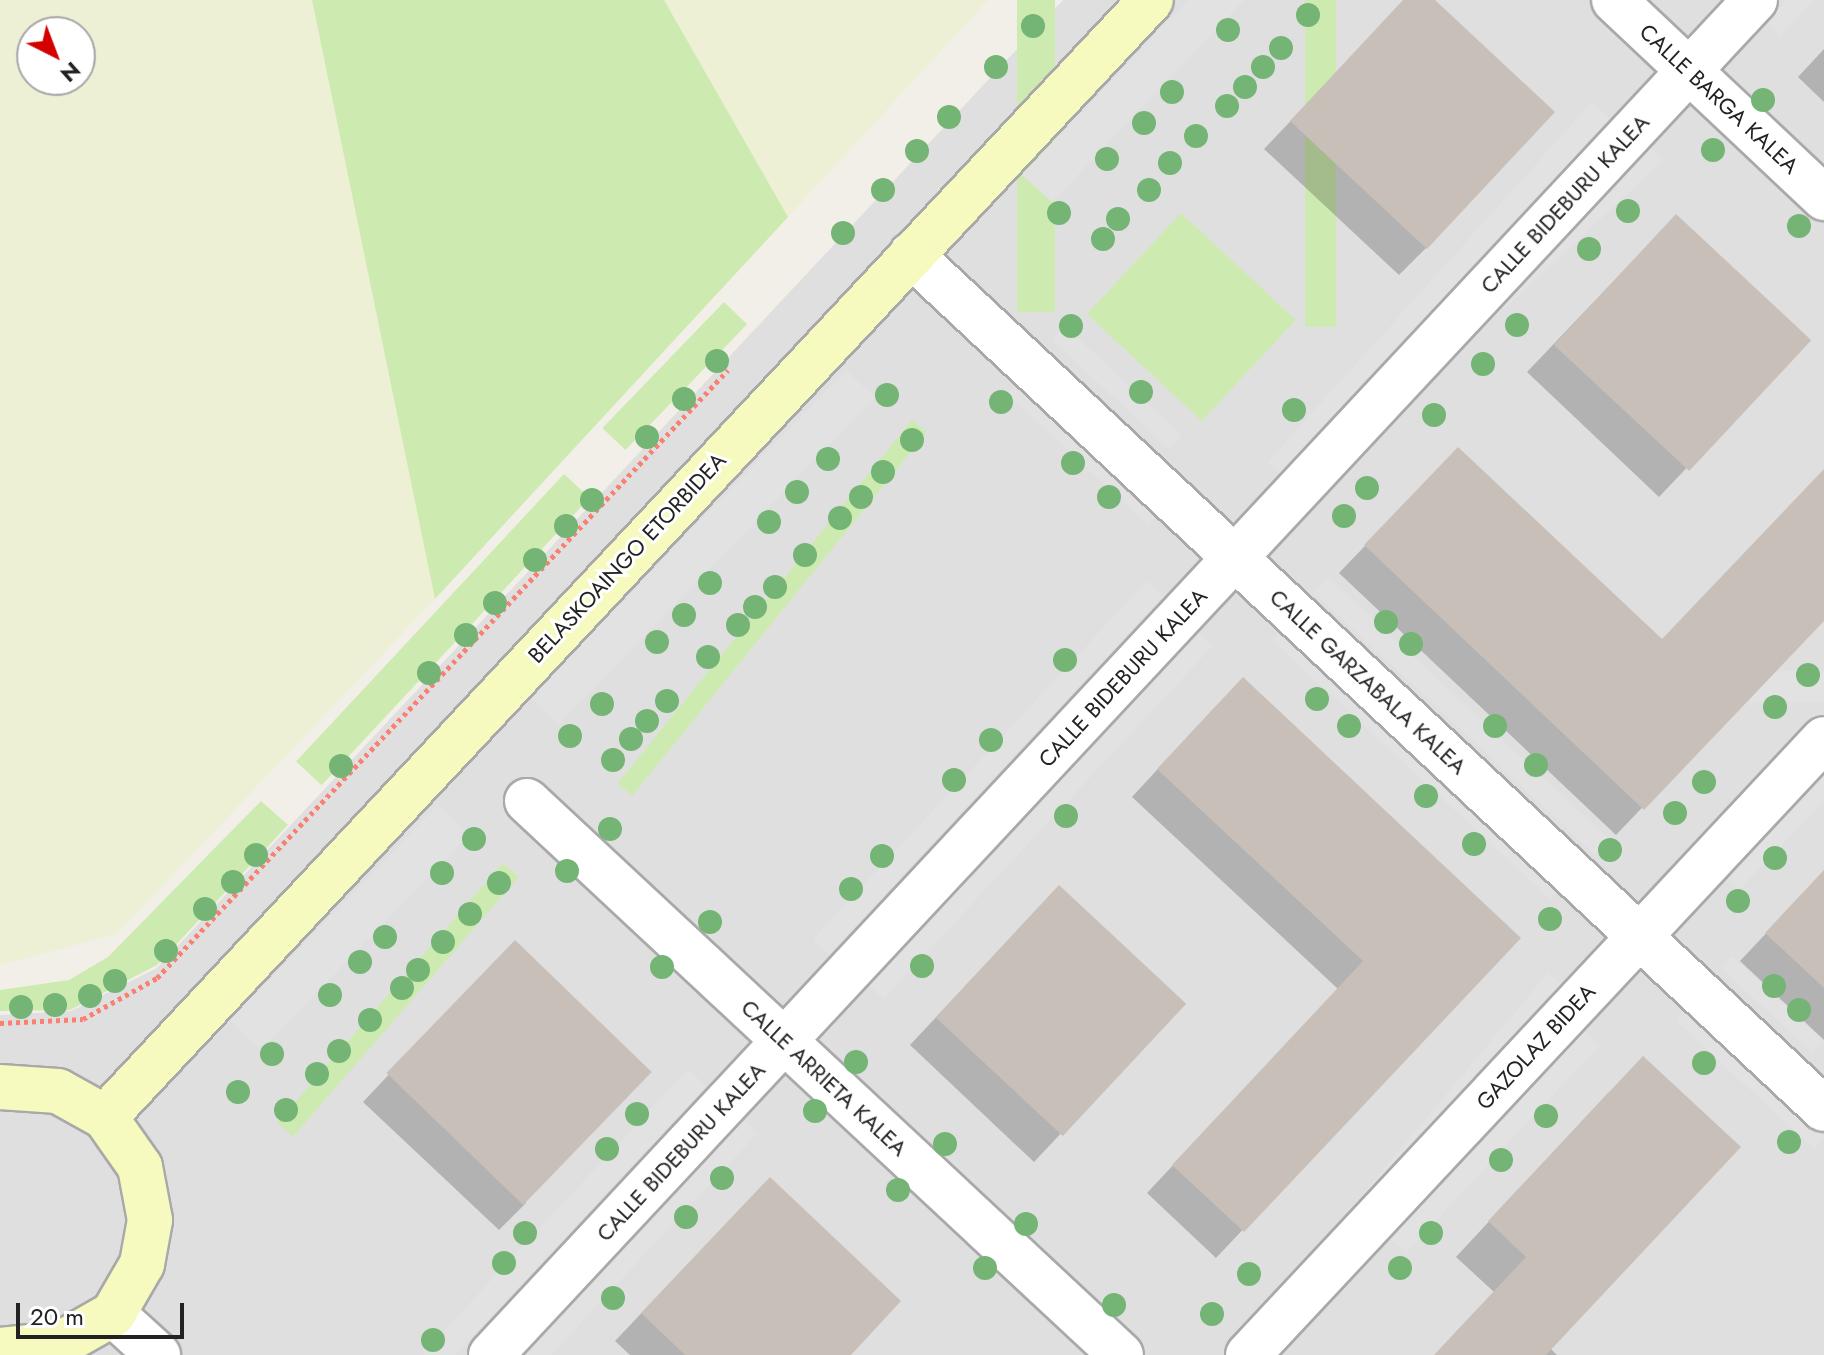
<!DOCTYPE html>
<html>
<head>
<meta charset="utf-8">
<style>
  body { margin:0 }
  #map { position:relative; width:1824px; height:1355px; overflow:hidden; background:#f2efe9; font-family:Jost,sans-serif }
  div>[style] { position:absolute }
  .residential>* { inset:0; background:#e0dfdf }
  .farmland>* { inset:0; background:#eef0d5 }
  .grass>* { inset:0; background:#cdebb0; transform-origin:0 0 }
  .parking>* { inset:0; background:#e2e2e2; transform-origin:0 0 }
  .shadow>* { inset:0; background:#0003 }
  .building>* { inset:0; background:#c7bfb8; transform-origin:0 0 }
  .path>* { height:5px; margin-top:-2.5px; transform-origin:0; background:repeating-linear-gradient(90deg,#fa8072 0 4px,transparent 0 8px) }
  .roads { filter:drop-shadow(2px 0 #a9a9a9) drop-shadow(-2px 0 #a9a9a9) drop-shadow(0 2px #a9a9a9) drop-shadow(0 -2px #a9a9a9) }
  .street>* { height:44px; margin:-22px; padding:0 22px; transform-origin:22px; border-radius:22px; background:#fff }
  .secondary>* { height:44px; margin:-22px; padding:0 22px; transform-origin:22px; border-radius:22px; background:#f7fabf }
  .trees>* { width:24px; height:24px; margin:-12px; border-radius:50%; background:#74b475 }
  span { translate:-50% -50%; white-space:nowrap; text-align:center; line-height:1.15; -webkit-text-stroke:6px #fff; paint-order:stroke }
  .street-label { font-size:22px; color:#222 }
  .north { position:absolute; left:16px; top:16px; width:80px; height:80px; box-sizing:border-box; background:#fff; border:2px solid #a7a7a7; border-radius:50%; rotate:138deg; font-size:22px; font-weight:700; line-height:32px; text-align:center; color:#222 }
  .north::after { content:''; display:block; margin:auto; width:28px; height:36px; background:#d40000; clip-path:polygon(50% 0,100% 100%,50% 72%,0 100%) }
  .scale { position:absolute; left:16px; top:1303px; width:168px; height:36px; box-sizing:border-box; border:4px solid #222; border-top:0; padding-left:10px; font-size:24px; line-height:28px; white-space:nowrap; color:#222; -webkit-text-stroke:6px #fff; paint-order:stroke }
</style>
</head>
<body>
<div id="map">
  <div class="residential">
    <i style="clip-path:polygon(1063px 0,1824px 0,1824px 1355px,0 1355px,0 1015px,71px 1011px,157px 968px)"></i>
  </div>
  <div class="farmland">
    <i style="clip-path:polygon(evenodd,0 0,312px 0,435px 599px,117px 934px,0 965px,0 0,32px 32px,80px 32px,80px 80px,32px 80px,32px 32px)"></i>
    <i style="clip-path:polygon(664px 0,988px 0,788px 217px)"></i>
  </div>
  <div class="grass">
    <i style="clip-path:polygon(312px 0,664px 0,788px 217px,435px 599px)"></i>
    <i style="left:1017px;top:0;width:38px;height:312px"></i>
    <i style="left:1305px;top:0;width:31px;height:327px"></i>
    <i style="left:1181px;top:213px;width:157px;height:138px;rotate:43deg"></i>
    <i style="left:724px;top:302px;width:32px;height:175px;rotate:44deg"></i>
    <i style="left:912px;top:420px;width:19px;height:468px;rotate:39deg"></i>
    <i style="left:564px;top:474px;width:35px;height:393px;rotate:43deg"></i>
    <i style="clip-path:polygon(261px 801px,288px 825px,157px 965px,70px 1010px,0 1011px,0 990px,69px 980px,108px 957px)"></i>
    <i style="left:503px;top:863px;width:21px;height:344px;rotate:41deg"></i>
  </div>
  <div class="parking">
    <i style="clip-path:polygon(1188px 0,1244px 0,1052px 202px,1022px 175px)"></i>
    <i style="clip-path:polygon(1787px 0,1814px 0,1780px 36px,1766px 22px)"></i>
    <i style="left:1592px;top:102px;width:25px;height:484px;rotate:42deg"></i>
    <i style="left:1649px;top:145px;width:21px;height:487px;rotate:47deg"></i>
    <i style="left:1065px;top:326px;width:160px;height:19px;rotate:43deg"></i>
    <i style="left:846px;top:370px;width:40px;height:455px;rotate:44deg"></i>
    <i style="left:1019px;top:380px;width:193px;height:18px;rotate:43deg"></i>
    <i style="left:1328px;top:577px;width:385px;height:21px;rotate:43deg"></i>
    <i style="left:1147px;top:581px;width:22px;height:490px;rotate:43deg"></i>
    <i style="left:1283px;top:628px;width:381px;height:16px;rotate:43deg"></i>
    <i style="left:1196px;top:630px;width:23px;height:483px;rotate:43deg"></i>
    <i style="left:1824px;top:671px;width:31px;height:211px;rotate:90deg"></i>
    <i style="clip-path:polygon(1824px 774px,1824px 801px,1739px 890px,1726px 877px)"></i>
    <i style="left:438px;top:805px;width:43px;height:299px;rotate:44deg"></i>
    <i style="left:1732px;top:956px;width:126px;height:16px;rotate:43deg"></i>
    <i style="left:1548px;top:973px;width:17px;height:391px;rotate:40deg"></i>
    <i style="left:1686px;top:1008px;width:190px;height:16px;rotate:43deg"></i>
    <i style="left:1584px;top:1031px;width:21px;height:284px;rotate:43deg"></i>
    <i style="left:688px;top:1069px;width:25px;height:389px;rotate:43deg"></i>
    <i style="left:742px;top:1118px;width:22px;height:324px;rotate:43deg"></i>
  </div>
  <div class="shadow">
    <i style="clip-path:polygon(1405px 0,1432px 0,1426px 248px,1399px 275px,1264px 149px)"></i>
    <i style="clip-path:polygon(1824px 49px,1824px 102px,1798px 77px)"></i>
    <i style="clip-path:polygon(1650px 243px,1807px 341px,1659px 497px,1527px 372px)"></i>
    <i style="clip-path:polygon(1824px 471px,1824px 617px,1616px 835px,1339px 573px,1432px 476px,1662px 642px)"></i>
    <i style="clip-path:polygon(1216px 706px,1518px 938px,1216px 1258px,1147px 1193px,1338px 989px,1132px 797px)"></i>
    <i style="clip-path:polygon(1824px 872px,1824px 1040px,1740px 961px)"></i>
    <i style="clip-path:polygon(1032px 915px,1183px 1004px,1034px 1162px,910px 1045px)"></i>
    <i style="clip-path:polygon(488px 969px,526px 1203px,499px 1230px,363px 1102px)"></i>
    <i style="clip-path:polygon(1609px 1092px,1550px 1348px,1557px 1355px,1435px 1355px,1494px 1292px,1456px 1257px)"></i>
    <i style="clip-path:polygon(743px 1206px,848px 1355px,630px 1355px,615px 1341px)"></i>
  </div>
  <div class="building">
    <i style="clip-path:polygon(1403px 0,1435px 0,1555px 112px,1427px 249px,1290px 121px)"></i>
    <i style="left:1676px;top:214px;width:185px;height:179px;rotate:43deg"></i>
    <i style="clip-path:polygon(1458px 447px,1662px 639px,1824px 469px,1824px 621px,1644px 810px,1364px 545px)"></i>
    <i style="clip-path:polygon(1243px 677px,1521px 938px,1244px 1232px,1172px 1165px,1363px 961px,1157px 769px)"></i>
    <i style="clip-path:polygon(1824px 870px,1824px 988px,1765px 933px)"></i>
    <i style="left:1059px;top:885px;width:174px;height:181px;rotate:43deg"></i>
    <i style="left:515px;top:940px;width:190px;height:185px;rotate:44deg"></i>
    <i style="clip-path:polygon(1643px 1056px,1741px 1147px,1546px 1355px,1434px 1355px,1526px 1257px,1488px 1221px)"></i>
    <i style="clip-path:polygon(770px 1177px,901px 1301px,851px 1355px,685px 1355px,641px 1313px)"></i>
  </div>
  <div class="path">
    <i style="left:0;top:1023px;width:83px;rotate:-2.8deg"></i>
    <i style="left:83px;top:1019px;width:85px;rotate:-29deg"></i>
    <i style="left:157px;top:978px;width:834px;rotate:-46.8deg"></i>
  </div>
  <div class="roads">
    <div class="street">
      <i style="left:1614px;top:0;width:289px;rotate:43.3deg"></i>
      <i style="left:911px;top:255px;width:1250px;rotate:43.09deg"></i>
      <i style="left:527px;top:801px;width:812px;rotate:43deg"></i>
      <i style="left:113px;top:1314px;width:61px;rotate:42.3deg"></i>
      <i style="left:491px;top:1355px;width:1853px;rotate:-46.99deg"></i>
      <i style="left:1248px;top:1355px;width:843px;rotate:-46.92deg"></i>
    </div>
    <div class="secondary">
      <i style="left:0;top:1087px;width:58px;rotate:3.9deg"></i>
      <i style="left:58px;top:1091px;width:54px;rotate:29deg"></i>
      <i style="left:105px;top:1117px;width:61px;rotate:55deg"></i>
      <i style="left:140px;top:1167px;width:54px;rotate:79.3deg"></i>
      <i style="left:150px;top:1220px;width:45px;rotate:100.3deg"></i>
      <i style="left:142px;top:1264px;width:58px;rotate:120.1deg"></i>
      <i style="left:113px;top:1314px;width:61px;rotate:150.5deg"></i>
      <i style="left:60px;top:1344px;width:60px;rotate:174.3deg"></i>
      <i style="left:105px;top:1117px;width:1530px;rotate:-46.88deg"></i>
    </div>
  </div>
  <div class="trees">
    <i style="left:1308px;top:15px"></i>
    <i style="left:1033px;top:26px"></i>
    <i style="left:1228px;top:30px"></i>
    <i style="left:1281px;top:48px"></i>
    <i style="left:996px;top:67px"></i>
    <i style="left:1263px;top:67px"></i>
    <i style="left:1245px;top:87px"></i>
    <i style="left:1172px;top:92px"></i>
    <i style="left:1763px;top:100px"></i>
    <i style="left:1227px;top:106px"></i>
    <i style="left:949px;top:117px"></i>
    <i style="left:1144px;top:123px"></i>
    <i style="left:1196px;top:136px"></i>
    <i style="left:1713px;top:150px"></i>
    <i style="left:917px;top:151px"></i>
    <i style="left:1107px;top:159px"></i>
    <i style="left:1170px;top:163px"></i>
    <i style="left:883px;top:190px"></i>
    <i style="left:1149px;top:190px"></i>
    <i style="left:1628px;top:211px"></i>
    <i style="left:1059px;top:213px"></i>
    <i style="left:1118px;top:219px"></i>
    <i style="left:1799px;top:226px"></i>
    <i style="left:843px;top:233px"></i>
    <i style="left:1103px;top:239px"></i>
    <i style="left:1589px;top:249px"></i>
    <i style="left:1517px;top:325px"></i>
    <i style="left:1071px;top:326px"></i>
    <i style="left:717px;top:361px"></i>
    <i style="left:1483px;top:364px"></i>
    <i style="left:1141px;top:392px"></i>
    <i style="left:887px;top:395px"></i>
    <i style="left:684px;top:399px"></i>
    <i style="left:1001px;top:402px"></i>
    <i style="left:1294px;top:410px"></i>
    <i style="left:1434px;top:415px"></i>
    <i style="left:647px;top:437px"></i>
    <i style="left:912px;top:440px"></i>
    <i style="left:828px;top:459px"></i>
    <i style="left:1073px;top:463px"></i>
    <i style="left:883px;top:472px"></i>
    <i style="left:1367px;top:488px"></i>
    <i style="left:797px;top:492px"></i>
    <i style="left:861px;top:497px"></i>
    <i style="left:1109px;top:497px"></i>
    <i style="left:592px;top:500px"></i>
    <i style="left:1344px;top:516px"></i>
    <i style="left:840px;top:518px"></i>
    <i style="left:769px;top:522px"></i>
    <i style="left:566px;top:526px"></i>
    <i style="left:805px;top:555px"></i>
    <i style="left:535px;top:560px"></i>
    <i style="left:710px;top:583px"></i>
    <i style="left:775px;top:587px"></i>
    <i style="left:495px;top:603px"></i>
    <i style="left:755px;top:607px"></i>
    <i style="left:684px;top:615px"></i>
    <i style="left:1386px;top:622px"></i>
    <i style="left:738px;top:625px"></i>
    <i style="left:466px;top:635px"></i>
    <i style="left:657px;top:642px"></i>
    <i style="left:1411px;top:644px"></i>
    <i style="left:708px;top:657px"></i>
    <i style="left:1065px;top:660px"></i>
    <i style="left:429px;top:673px"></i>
    <i style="left:1808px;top:675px"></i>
    <i style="left:1317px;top:699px"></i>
    <i style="left:667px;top:701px"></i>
    <i style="left:602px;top:704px"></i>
    <i style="left:1775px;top:707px"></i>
    <i style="left:647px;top:721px"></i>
    <i style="left:1349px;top:726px"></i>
    <i style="left:1495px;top:726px"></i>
    <i style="left:570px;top:736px"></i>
    <i style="left:631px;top:739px"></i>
    <i style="left:991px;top:740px"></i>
    <i style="left:613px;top:760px"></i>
    <i style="left:1536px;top:765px"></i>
    <i style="left:341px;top:766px"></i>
    <i style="left:954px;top:780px"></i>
    <i style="left:1704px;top:782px"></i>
    <i style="left:1426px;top:796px"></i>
    <i style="left:1675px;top:813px"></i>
    <i style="left:1066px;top:816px"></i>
    <i style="left:610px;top:829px"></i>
    <i style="left:474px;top:839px"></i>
    <i style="left:1474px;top:844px"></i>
    <i style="left:1610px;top:850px"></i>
    <i style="left:256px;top:855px"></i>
    <i style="left:882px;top:856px"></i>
    <i style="left:1775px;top:858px"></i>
    <i style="left:567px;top:871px"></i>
    <i style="left:442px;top:873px"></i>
    <i style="left:233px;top:882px"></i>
    <i style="left:499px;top:883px"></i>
    <i style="left:851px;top:889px"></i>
    <i style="left:1738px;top:901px"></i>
    <i style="left:205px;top:909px"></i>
    <i style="left:470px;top:914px"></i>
    <i style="left:1550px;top:919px"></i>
    <i style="left:710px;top:922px"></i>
    <i style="left:385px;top:937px"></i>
    <i style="left:443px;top:942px"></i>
    <i style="left:166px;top:951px"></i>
    <i style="left:360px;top:962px"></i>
    <i style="left:922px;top:966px"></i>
    <i style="left:662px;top:967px"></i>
    <i style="left:418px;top:970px"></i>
    <i style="left:115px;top:981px"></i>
    <i style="left:1774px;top:986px"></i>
    <i style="left:402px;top:988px"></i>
    <i style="left:330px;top:995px"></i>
    <i style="left:90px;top:996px"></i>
    <i style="left:55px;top:1005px"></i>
    <i style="left:21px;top:1007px"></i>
    <i style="left:1799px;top:1010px"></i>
    <i style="left:370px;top:1020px"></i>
    <i style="left:339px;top:1051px"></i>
    <i style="left:272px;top:1054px"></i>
    <i style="left:856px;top:1062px"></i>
    <i style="left:1704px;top:1063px"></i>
    <i style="left:317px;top:1074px"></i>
    <i style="left:238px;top:1092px"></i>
    <i style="left:286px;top:1110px"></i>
    <i style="left:815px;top:1111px"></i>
    <i style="left:637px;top:1114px"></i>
    <i style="left:1546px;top:1116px"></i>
    <i style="left:1789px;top:1142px"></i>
    <i style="left:945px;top:1144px"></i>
    <i style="left:607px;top:1149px"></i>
    <i style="left:1501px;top:1160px"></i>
    <i style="left:722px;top:1178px"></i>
    <i style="left:898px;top:1190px"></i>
    <i style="left:686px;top:1217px"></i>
    <i style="left:1026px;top:1224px"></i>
    <i style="left:525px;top:1233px"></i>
    <i style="left:1431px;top:1233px"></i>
    <i style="left:504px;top:1263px"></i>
    <i style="left:985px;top:1268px"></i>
    <i style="left:1400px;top:1268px"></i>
    <i style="left:1249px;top:1274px"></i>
    <i style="left:613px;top:1298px"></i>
    <i style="left:1114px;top:1305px"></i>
    <i style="left:1212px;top:1314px"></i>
    <i style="left:433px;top:1340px"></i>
  </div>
  <div class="street-label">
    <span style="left:1719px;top:99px;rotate:43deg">CALLE BARGA KALEA</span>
    <span style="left:1565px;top:204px;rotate:-47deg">CALLE BIDEBURU KALEA</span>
    <span style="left:627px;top:558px;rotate:-47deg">BELASKOAINGO ETORBIDEA</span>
    <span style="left:1123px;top:678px;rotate:-47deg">CALLE BIDEBURU KALEA</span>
    <span style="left:1368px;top:682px;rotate:43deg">CALLE GARZABALA KALEA</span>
    <span style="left:1536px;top:1047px;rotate:-47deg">GAZOLAZ BIDEA</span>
    <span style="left:824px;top:1078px;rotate:43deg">CALLE ARRIETA KALEA</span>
    <span style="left:681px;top:1152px;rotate:-47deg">CALLE BIDEBURU KALEA</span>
  </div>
  <div class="north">N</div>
  <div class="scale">20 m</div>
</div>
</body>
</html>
